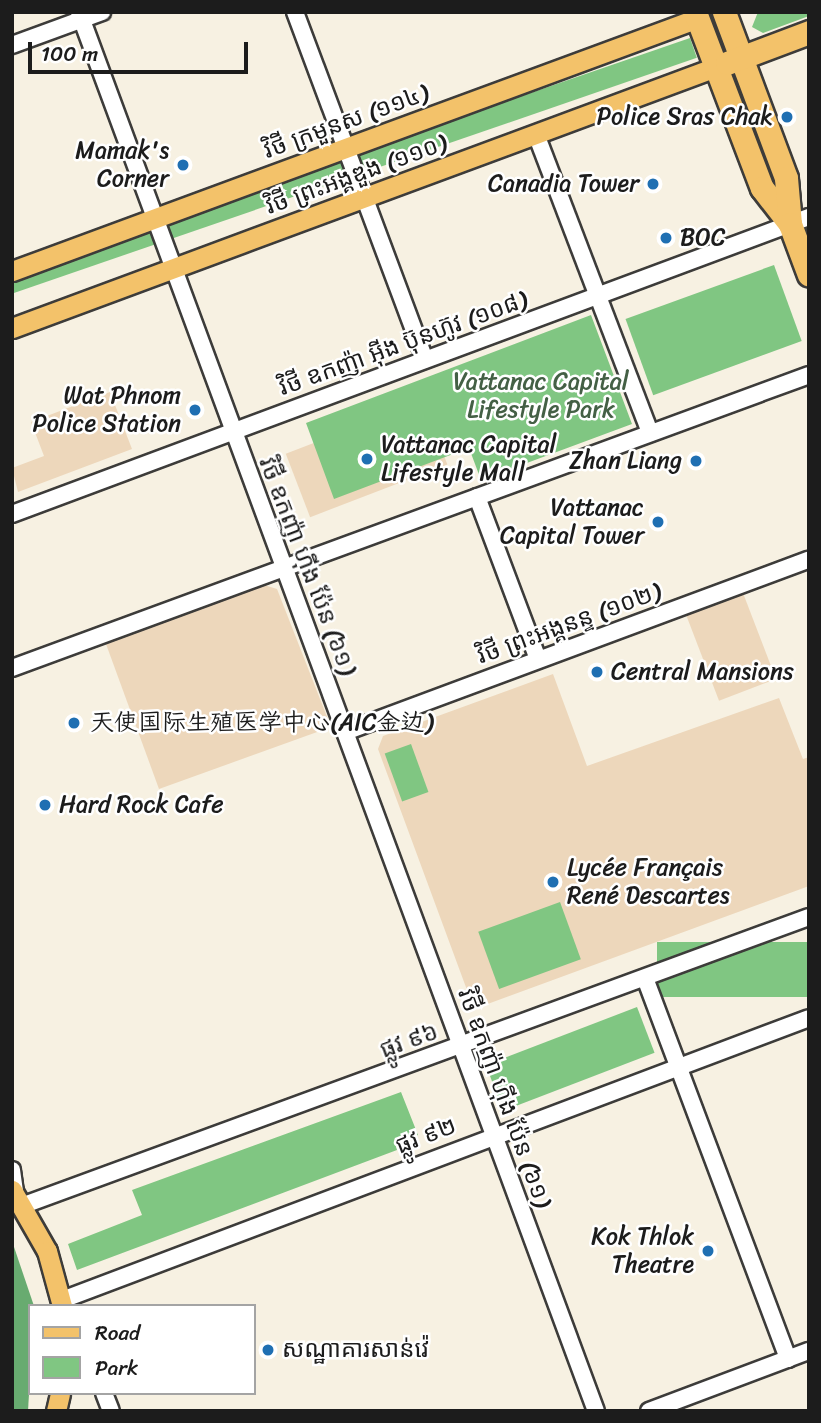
<!DOCTYPE html>
<html>
<head>
<meta charset="utf-8">
<style>
  body { margin:0 }
  #map { position:relative; width:821px; height:1423px; overflow:hidden; background:#f7f1e2; font-family:Sriracha,"LXGW WenKai TC","Noto Sans Khmer",sans-serif }
  div>[style] { position:absolute }
  .built>* { inset:0; background:#edd7bb; transform-origin:0 0 }
  .green>* { inset:0; background:#80c682; transform-origin:0 0 }
  .forest>* { inset:0; background:#68ab70 }
  .roads { filter:drop-shadow(2px 0 #3d3c3a) drop-shadow(-2px 0 #3d3c3a) drop-shadow(0 2px #3d3c3a) drop-shadow(0 -2px #3d3c3a) }
  .minor>* { height:16px; margin:-8px; padding:0 8px; transform-origin:8px; border-radius:8px; background:#fff }
  .major>* { height:19px; margin:-9.5px; padding:0 9.5px; transform-origin:9.5px; border-radius:9.5px; background:#f3c26a }
  .highway>* { height:23px; margin:-11.5px; padding:0 11.5px; transform-origin:11.5px; border-radius:11.5px; background:#f3c26a }
  .dots>* { width:19px; height:19px; translate:-50% -50%; box-sizing:border-box; border:4px solid #fff; border-radius:50% }
  span { translate:-50% -50%; white-space:nowrap; text-align:center; line-height:1.15; -webkit-text-stroke:5px #fff; paint-order:stroke }
  .poi-label { font-size:24px; color:#1c1c1c }
  .right { translate:-100% -50%; text-align:right }
  .left { translate:0 -50%; text-align:left }
  .street-label { font-size:24px; color:#1c1c1c }
  .park-label { font-size:24px; color:#446045 }
  .frame { position:absolute; inset:0; border:14px solid #1c1c1c; pointer-events:none }
  .legend { position:absolute; left:28px; top:1304px; width:228px; height:91px; box-sizing:border-box; background:#fff; border:2px solid #a4a4a4; margin:0; padding:9px 12px; list-style:none; font-size:21px; color:#1c1c1c }
  .legend li { display:flex; align-items:center; gap:14px; height:35px }
  .legend b { width:35px; border:2px solid #a4a4a4 }
  .scale { position:absolute; left:28px; top:42px; width:220px; height:32px; box-sizing:border-box; border:4px solid #1c1c1c; border-top:0; padding-left:9px; font-size:21px; line-height:24px; white-space:nowrap; color:#1c1c1c; -webkit-text-stroke:5px #fff; paint-order:stroke }
</style>
</head>
<body>
<div id="map">
  <div class="built">
    <i style="clip-path:polygon(110px 392px,132px 449px,18px 492px,12px 468px,44px 456px,31px 422px)"></i>
    <i style="left:423px;top:401px;width:68px;height:147px;rotate:69deg"></i>
    <i style="clip-path:polygon(264px 585px,277px 589px,331px 727px,159px 789px,106px 644px)"></i>
    <i style="left:743px;top:593px;width:92px;height:61px;rotate:69deg"></i>
    <i style="clip-path:polygon(553px 674px,587px 766px,779px 698px,803px 759px,809px 757px,809px 886px,474px 1009px,378px 749px,383px 736px)"></i>
  </div>
  <div class="green">
    <i style="clip-path:polygon(758px 12px,809px 12px,809px 16px,763px 33px,752px 27px)"></i>
    <i style="left:690px;top:38px;width:21px;height:723px;rotate:71deg"></i>
    <i style="left:774px;top:265px;width:81px;height:158px;rotate:70deg"></i>
    <i style="clip-path:polygon(591px 315px,632px 424px,481px 480px,469px 448px,334px 499px,306px 423px)"></i>
    <i style="left:411px;top:744px;width:51px;height:28px;rotate:70deg"></i>
    <i style="left:560px;top:902px;width:61px;height:87px;rotate:70deg"></i>
    <i style="left:809px;top:942px;width:55px;height:152px;rotate:90deg"></i>
    <i style="left:637px;top:1007px;width:49px;height:162px;rotate:69deg"></i>
    <i style="clip-path:polygon(401px 1092px,418px 1135px,395px 1143px,397px 1150px,77px 1270px,68px 1244px,142px 1215px,132px 1190px)"></i>
  </div>
  <div class="forest">
    <i style="clip-path:polygon(12px 1241px,34px 1306px,28px 1411px,12px 1411px)"></i>
  </div>
  <div class="roads">
    <div class="minor">
      <i style="left:79px;top:12px;width:1491px;rotate:69.72deg"></i>
      <i style="left:295px;top:12px;width:371px;rotate:69.5deg"></i>
      <i style="left:12px;top:45px;width:96px;rotate:-20.1deg"></i>
      <i style="left:536px;top:134px;width:320px;rotate:69.1deg"></i>
      <i style="left:477px;top:497px;width:173px;rotate:69.4deg"></i>
      <i style="left:12px;top:514px;width:851px;rotate:-20.44deg"></i>
      <i style="left:12px;top:668px;width:849px;rotate:-20.18deg"></i>
      <i style="left:345px;top:732px;width:495px;rotate:-20.4deg"></i>
      <i style="left:645px;top:978px;width:407px;rotate:69.4deg"></i>
      <i style="left:12px;top:1170px;width:22px;rotate:82deg"></i>
      <i style="left:24px;top:1205px;width:836px;rotate:-20.15deg"></i>
      <i style="left:62px;top:1300px;width:798px;rotate:-20.68deg"></i>
      <i style="left:104px;top:1393px;width:19px;rotate:69deg"></i>
      <i style="left:649px;top:1411px;width:171px;rotate:-20.6deg"></i>
    </div>
    <div class="major">
      <i style="left:12px;top:271px;width:731px;rotate:-20.24deg"></i>
      <i style="left:12px;top:328px;width:751px;rotate:-20.34deg"></i>
      <i style="left:12px;top:1190px;width:70px;rotate:60.2deg"></i>
      <i style="left:47px;top:1251px;width:57px;rotate:74.7deg"></i>
      <i style="left:56px;top:1411px;width:18px;rotate:-77deg"></i>
    </div>
    <div class="highway">
      <i style="left:695px;top:12px;width:188px;rotate:69.2deg"></i>
      <i style="left:762px;top:188px;width:46px;rotate:52.1deg"></i>
      <i style="left:724px;top:12px;width:177px;rotate:69.5deg"></i>
      <i style="left:786px;top:178px;width:46px;rotate:85deg"></i>
      <i style="left:790px;top:224px;width:54px;rotate:69.6deg"></i>
      <i style="left:727px;top:63px;width:88px;rotate:-20.7deg"></i>
    </div>
  </div>
  <div class="dots">
    <i style="left:787px;top:117px;background:#1f6fb2"></i>
    <i style="left:183px;top:165px;background:#1f6fb2"></i>
    <i style="left:653px;top:184px;background:#1f6fb2"></i>
    <i style="left:666px;top:238px;background:#1f6fb2"></i>
    <i style="left:195px;top:410px;background:#1f6fb2"></i>
    <i style="left:367px;top:459px;background:#1f6fb2"></i>
    <i style="left:696px;top:461px;background:#1f6fb2"></i>
    <i style="left:658px;top:522px;background:#1f6fb2"></i>
    <i style="left:597px;top:672px;background:#1f6fb2"></i>
    <i style="left:74px;top:723px;background:#1f6fb2"></i>
    <i style="left:45px;top:805px;background:#1f6fb2"></i>
    <i style="left:553px;top:882px;background:#1f6fb2"></i>
    <i style="left:708px;top:1251px;background:#1f6fb2"></i>
    <i style="left:268px;top:1350px;background:#1f6fb2"></i>
  </div>
  <div class="poi-label">
    <span class="right" style="left:773px;top:117px">Police Sras Chak</span>
    <span class="right" style="left:169px;top:165px">Mamak's<br>Corner</span>
    <span class="right" style="left:639px;top:184px">Canadia Tower</span>
    <span class="left" style="left:680px;top:238px">BOC</span>
    <span class="right" style="left:181px;top:410px">Wat Phnom<br>Police Station</span>
    <span class="left" style="left:381px;top:459px">Vattanac Capital<br>Lifestyle Mall</span>
    <span class="right" style="left:682px;top:461px">Zhan Liang</span>
    <span class="right" style="left:644px;top:522px">Vattanac<br>Capital Tower</span>
    <span class="left" style="left:611px;top:672px">Central Mansions</span>
    <span class="left" style="left:90px;top:723px">天使国际生殖医学中心(AIC金边)</span>
    <span class="left" style="left:59px;top:805px">Hard Rock Cafe</span>
    <span class="left" style="left:567px;top:882px">Lycée Français<br>René Descartes</span>
    <span class="right" style="left:694px;top:1251px">Kok Thlok<br>Theatre</span>
    <span class="left" style="left:282px;top:1350px">សណ្ឋាគារសាន់វ៉េ</span>
  </div>
  <div class="street-label">
    <span style="left:346px;top:122px;rotate:-20deg">វិថី ក្រមួនស (១១៤)</span>
    <span style="left:356px;top:175px;rotate:-20deg">វិថី ព្រះអង្គឌួង (១១០)</span>
    <span style="left:403px;top:344px;rotate:-20deg">វិថី ឧកញ៉ា អ៊ីង ប៊ុនហ៊ូវ (១០៨)</span>
    <span style="left:307px;top:566px;rotate:69deg">វិថី ឧកញ៉ា ហ៊ីង ប៉ែន (៦១)</span>
    <span style="left:569px;top:624px;rotate:-20deg">វិថី ព្រះអង្គនន្ទ (១០២)</span>
    <span style="left:409px;top:1041px;rotate:-20deg">ផ្លូវ ៩៦</span>
    <span style="left:504px;top:1098px;rotate:70deg">វិថី ឧកញ៉ា ហ៊ីង ប៉ែន (៦១)</span>
    <span style="left:426px;top:1136px;rotate:-21deg">ផ្លូវ ៩២</span>
  </div>
  <div class="park-label">
    <span style="left:541px;top:396px">Vattanac Capital<br>Lifestyle Park</span>
  </div>
  <div class="frame"></div>
  <ul class="legend">
  <li><b style="height:9px;background:#f3c26a"></b>Road</li>
  <li><b style="height:19px;background:#80c682"></b>Park</li>
  </ul>
  <div class="scale">100 m</div>
</div>
</body>
</html>
